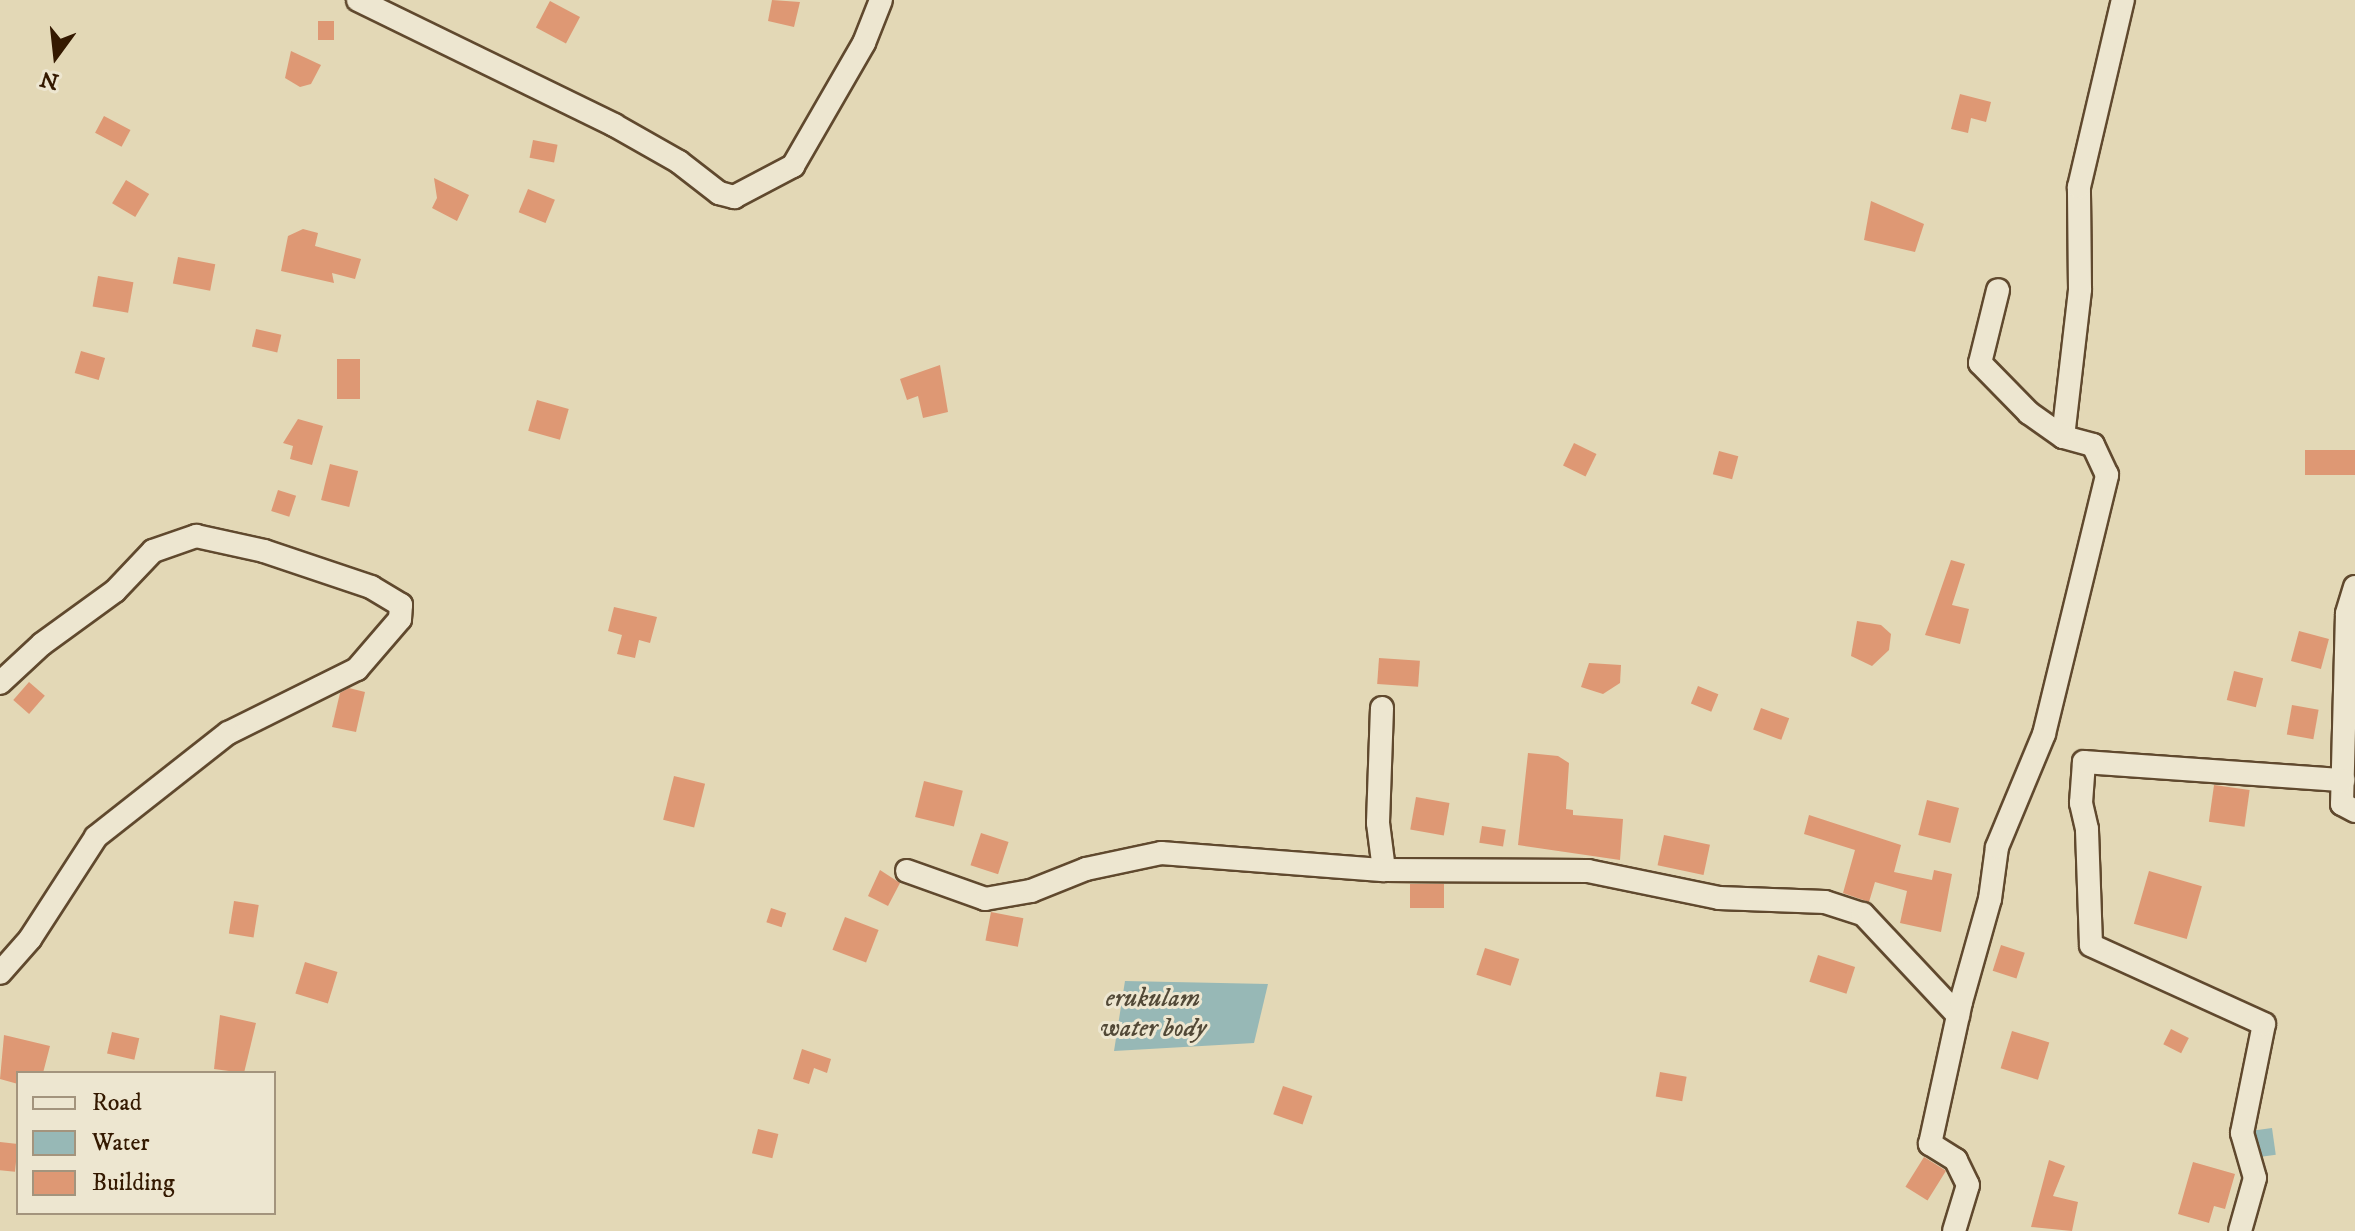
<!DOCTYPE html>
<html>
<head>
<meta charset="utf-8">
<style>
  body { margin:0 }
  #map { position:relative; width:2355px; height:1231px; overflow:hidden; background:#e3d8b6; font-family:"IM FELL DW Pica",serif }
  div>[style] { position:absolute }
  .water>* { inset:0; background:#97b8b6; transform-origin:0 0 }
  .building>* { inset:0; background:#de9874; transform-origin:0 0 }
  .roads { filter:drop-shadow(2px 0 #60492e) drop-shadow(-2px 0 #60492e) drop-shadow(0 2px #60492e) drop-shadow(0 -2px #60492e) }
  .street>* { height:22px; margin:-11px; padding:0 11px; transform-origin:11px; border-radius:11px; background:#ede6d0 }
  span { translate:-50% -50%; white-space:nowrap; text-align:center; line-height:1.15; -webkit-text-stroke:6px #ede6d0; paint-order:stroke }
  .water-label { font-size:26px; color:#524937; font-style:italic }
  .legend { position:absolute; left:16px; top:1071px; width:260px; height:144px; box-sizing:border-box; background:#ede6d0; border:2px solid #a3947d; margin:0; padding:10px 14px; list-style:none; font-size:24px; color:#341900 }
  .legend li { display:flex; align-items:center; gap:16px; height:40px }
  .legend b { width:40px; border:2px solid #a3947d }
  .north { position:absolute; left:16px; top:16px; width:80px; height:80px; -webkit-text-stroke:6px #ede6d0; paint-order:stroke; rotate:195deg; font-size:22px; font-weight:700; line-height:32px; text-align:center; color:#341900 }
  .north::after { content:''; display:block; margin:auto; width:28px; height:36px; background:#341900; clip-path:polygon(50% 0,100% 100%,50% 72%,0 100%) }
</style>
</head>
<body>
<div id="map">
  <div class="water">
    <i style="clip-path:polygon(1125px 981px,1268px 984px,1254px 1043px,1114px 1051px)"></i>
    <i style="left:2272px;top:1128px;width:27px;height:22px;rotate:82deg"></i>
  </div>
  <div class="building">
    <i style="clip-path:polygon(772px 0,800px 2px,794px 27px,768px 21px)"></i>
    <i style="left:550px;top:1px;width:34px;height:30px;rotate:28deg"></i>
    <i style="left:318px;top:21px;width:16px;height:19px"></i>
    <i style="clip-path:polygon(291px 51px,321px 65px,311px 84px,300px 87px,285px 78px)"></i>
    <i style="clip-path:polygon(1960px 94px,1991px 102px,1986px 122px,1971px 118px,1968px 133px,1951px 129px)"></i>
    <i style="left:104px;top:116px;width:30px;height:19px;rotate:28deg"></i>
    <i style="left:533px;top:140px;width:25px;height:18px;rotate:11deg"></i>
    <i style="clip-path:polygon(434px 178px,469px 195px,457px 221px,432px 208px,437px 198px)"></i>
    <i style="left:126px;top:180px;width:27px;height:27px;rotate:31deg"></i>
    <i style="left:528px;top:189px;width:29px;height:25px;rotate:22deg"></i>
    <i style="clip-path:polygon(1871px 201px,1924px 224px,1915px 252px,1864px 240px)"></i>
    <i style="clip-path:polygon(303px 229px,318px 233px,315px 246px,361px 259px,355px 279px,332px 273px,334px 283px,281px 271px,288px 236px)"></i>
    <i style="left:178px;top:257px;width:38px;height:27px;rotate:11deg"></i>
    <i style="left:98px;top:276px;width:36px;height:31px;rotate:10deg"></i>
    <i style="left:256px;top:329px;width:26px;height:18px;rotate:13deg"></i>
    <i style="left:81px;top:351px;width:25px;height:23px;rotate:16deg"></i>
    <i style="left:360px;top:359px;width:40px;height:23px;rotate:90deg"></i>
    <i style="clip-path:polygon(940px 365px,948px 412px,923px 418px,918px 396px,907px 400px,900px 379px)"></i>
    <i style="left:537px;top:400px;width:33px;height:32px;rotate:16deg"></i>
    <i style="clip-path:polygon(298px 419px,323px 426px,312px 465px,290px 459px,293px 446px,283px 443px)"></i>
    <i style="left:1574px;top:443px;width:25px;height:25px;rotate:26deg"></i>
    <i style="left:2355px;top:450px;width:25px;height:50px;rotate:90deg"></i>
    <i style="left:1719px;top:451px;width:20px;height:24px;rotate:15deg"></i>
    <i style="left:330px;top:464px;width:29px;height:37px;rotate:14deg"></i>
    <i style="left:278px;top:490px;width:19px;height:22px;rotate:18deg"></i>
    <i style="clip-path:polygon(1951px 560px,1965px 564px,1952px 605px,1969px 609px,1960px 644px,1925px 635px)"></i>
    <i style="clip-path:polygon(614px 607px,657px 617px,650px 643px,639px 640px,635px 658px,617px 654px,622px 635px,608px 631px)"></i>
    <i style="clip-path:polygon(1857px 621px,1881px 625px,1891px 634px,1889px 650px,1872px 666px,1851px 656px)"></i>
    <i style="left:2299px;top:631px;width:31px;height:31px;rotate:15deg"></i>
    <i style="left:1379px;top:658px;width:41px;height:26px;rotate:4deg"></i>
    <i style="clip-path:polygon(1589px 663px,1621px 665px,1620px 683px,1603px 694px,1581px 687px)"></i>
    <i style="left:2234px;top:671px;width:30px;height:30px;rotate:14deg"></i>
    <i style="left:29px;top:682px;width:21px;height:24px;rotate:41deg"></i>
    <i style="left:1698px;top:686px;width:22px;height:19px;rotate:22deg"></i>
    <i style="clip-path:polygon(349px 688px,365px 692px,356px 732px,332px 727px,340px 693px)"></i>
    <i style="left:2292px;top:705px;width:27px;height:30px;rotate:10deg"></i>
    <i style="left:1761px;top:708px;width:30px;height:23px;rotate:20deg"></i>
    <i style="clip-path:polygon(1528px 753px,1558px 756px,1569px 763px,1566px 809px,1573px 810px,1573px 815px,1623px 819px,1620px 860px,1518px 845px)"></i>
    <i style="left:674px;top:776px;width:32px;height:45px;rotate:14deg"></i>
    <i style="left:924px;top:781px;width:40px;height:37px;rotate:14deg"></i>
    <i style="left:2214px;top:785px;width:36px;height:37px;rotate:8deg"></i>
    <i style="left:1416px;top:797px;width:34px;height:33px;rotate:10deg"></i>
    <i style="left:1927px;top:800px;width:33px;height:36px;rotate:14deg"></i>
    <i style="clip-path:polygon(1809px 815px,1901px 845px,1894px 872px,1932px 880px,1934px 870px,1952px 874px,1941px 932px,1900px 923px,1907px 891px,1875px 882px,1869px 902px,1843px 893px,1855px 850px,1804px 834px)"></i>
    <i style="left:1482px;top:826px;width:24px;height:17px;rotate:9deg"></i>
    <i style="left:981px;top:833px;width:29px;height:34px;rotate:18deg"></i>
    <i style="left:1664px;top:835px;width:47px;height:31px;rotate:12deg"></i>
    <i style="clip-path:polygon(880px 870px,900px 883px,888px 906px,868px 896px)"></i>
    <i style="left:2149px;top:871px;width:55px;height:55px;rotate:16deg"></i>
    <i style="left:1410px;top:884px;width:34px;height:24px"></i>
    <i style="left:234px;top:901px;width:25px;height:33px;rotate:9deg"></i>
    <i style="left:771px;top:908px;width:16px;height:15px;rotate:18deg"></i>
    <i style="left:991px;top:912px;width:33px;height:29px;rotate:11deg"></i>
    <i style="left:845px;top:917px;width:36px;height:35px;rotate:21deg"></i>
    <i style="left:2001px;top:945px;width:25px;height:27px;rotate:18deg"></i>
    <i style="left:1485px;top:948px;width:36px;height:28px;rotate:18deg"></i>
    <i style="left:1818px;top:955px;width:39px;height:28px;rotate:18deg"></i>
    <i style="left:305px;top:962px;width:34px;height:33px;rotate:17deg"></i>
    <i style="clip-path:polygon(220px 1015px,256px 1023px,244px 1073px,214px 1069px)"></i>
    <i style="left:2171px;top:1029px;width:20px;height:17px;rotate:27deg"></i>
    <i style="left:2012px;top:1031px;width:39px;height:39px;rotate:17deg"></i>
    <i style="left:112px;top:1032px;width:28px;height:22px;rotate:13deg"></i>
    <i style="clip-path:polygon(4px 1035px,50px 1046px,43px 1073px,18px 1073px,18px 1084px,0 1079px)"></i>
    <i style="clip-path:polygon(802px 1049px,831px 1059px,827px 1073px,814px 1068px,809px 1084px,793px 1079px)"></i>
    <i style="left:1660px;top:1072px;width:27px;height:25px;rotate:10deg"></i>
    <i style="left:1283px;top:1086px;width:31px;height:30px;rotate:19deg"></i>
    <i style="left:758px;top:1129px;width:21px;height:25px;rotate:14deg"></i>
    <i style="left:0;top:1142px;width:18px;height:28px;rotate:6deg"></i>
    <i style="left:1924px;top:1157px;width:26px;height:35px;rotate:32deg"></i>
    <i style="clip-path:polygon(2049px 1160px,2065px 1166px,2053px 1196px,2078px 1202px,2072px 1231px,2031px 1227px)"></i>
    <i style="clip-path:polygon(2193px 1162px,2235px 1174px,2225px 1209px,2214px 1206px,2209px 1223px,2178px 1214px)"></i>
  </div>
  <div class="roads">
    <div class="street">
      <i style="left:358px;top:0;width:285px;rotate:26deg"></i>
      <i style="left:614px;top:125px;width:75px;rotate:29.6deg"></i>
      <i style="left:679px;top:162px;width:51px;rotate:37.8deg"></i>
      <i style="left:719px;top:193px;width:16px;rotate:15deg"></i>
      <i style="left:734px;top:197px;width:67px;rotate:-27.7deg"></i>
      <i style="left:793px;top:166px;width:142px;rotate:-60deg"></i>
      <i style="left:864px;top:43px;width:46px;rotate:-68.4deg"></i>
      <i style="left:2063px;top:437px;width:149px;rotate:-83.4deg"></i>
      <i style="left:2080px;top:289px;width:102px;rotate:-90.6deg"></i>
      <i style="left:2079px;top:187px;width:192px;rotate:-76.8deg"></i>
      <i style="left:2355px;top:587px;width:28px;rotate:107deg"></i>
      <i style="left:2347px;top:614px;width:190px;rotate:91.5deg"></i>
      <i style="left:2342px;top:804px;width:15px;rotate:28deg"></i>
      <i style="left:0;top:683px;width:57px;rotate:-42.9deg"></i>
      <i style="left:42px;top:644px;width:90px;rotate:-36deg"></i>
      <i style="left:115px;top:591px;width:55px;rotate:-46.5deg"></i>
      <i style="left:153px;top:551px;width:46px;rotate:-19.2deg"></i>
      <i style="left:196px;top:536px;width:70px;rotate:12.4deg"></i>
      <i style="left:264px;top:551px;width:113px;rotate:18.6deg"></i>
      <i style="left:371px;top:587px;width:35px;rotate:31deg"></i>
      <i style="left:401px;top:605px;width:14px;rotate:94deg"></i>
      <i style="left:400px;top:619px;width:66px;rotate:130.7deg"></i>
      <i style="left:357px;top:669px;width:144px;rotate:153.6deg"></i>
      <i style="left:228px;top:733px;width:168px;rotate:141.8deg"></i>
      <i style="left:96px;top:837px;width:121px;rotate:122.9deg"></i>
      <i style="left:30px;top:939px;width:45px;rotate:131.4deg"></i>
      <i style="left:1382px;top:708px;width:115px;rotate:92deg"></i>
      <i style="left:1378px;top:823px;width:47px;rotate:82.7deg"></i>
      <i style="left:1384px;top:870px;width:204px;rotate:0.3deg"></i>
      <i style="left:1588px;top:871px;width:134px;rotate:11.6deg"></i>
      <i style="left:1719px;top:898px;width:106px;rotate:2.2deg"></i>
      <i style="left:1825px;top:902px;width:40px;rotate:18deg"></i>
      <i style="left:1863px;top:914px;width:139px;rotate:46.8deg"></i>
      <i style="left:907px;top:871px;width:83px;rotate:19.7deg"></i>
      <i style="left:985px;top:899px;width:47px;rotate:-9.9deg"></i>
      <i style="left:1031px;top:891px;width:59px;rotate:-21.8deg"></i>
      <i style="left:1086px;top:869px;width:77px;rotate:-12deg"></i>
      <i style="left:1161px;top:853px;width:224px;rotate:4.4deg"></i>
      <i style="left:1954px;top:1231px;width:48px;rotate:-73.1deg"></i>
      <i style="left:1968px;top:1185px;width:28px;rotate:-116deg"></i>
      <i style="left:1956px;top:1160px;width:31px;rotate:-148deg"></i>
      <i style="left:1930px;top:1144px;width:145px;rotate:-77.7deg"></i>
      <i style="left:1961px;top:1002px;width:107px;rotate:-74.3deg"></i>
      <i style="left:1990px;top:899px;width:52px;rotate:-82.3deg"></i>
      <i style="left:1997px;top:847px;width:122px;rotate:-67.4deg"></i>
      <i style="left:2044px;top:734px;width:267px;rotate:-76.3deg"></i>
      <i style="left:2107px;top:475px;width:33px;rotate:-115deg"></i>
      <i style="left:2093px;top:445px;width:31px;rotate:-165deg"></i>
      <i style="left:2063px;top:437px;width:42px;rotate:-144.8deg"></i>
      <i style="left:2029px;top:413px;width:70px;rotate:-134.4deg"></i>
      <i style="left:1980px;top:363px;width:75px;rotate:-76.1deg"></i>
      <i style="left:2240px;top:1231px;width:55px;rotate:-74.2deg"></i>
      <i style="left:2255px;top:1178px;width:47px;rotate:-106.1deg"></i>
      <i style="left:2242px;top:1133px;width:111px;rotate:-78.6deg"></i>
      <i style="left:2264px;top:1024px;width:190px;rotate:-155.5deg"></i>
      <i style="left:2091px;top:945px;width:116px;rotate:-92deg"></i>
      <i style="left:2087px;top:829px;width:27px;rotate:-103deg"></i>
      <i style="left:2081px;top:803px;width:41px;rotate:-85.8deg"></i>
      <i style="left:2084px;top:762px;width:260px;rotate:4deg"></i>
    </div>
  </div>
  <div class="water-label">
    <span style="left:1153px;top:1014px">erukulam<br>water body</span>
  </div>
  <ul class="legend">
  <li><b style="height:10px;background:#ede6d0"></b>Road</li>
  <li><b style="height:22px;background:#97b8b6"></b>Water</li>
  <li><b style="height:22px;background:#de9874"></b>Building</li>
  </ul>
  <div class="north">N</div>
</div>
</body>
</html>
